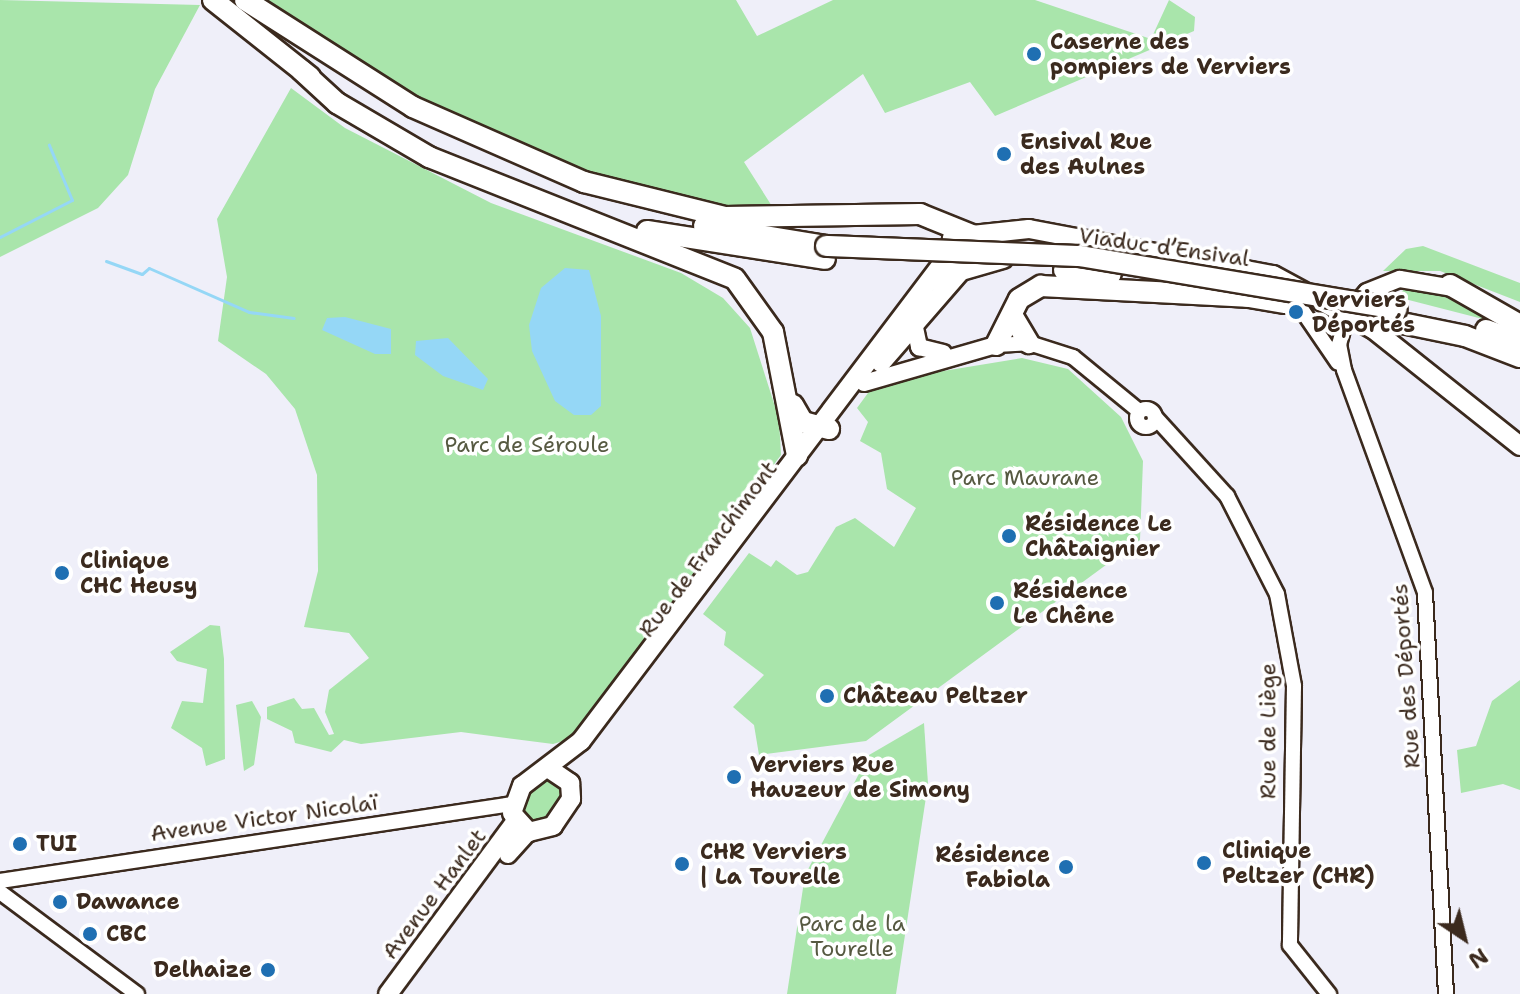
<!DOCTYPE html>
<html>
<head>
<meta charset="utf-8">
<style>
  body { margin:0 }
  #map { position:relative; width:1520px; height:994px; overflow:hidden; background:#efeff9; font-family:"Shantell Sans",sans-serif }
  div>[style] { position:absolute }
  .green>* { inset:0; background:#a9e5ab }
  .water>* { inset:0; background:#95d7f6 }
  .stream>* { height:3px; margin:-1.5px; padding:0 1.5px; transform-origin:1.5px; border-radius:1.5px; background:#95d7f6 }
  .roads { filter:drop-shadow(2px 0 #3b2a1e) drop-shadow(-2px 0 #3b2a1e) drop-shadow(0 2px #3b2a1e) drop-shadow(0 -2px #3b2a1e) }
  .tertiary>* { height:14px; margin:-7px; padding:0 7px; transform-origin:7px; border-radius:7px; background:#fff }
  .tertiary>.ring { margin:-7px; padding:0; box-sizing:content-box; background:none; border:14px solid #fff; border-radius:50% }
  .secondary>* { height:16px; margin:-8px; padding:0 8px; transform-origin:8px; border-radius:8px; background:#fff }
  .primary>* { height:16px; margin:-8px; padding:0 8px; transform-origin:8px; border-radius:8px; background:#fff }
  .trunk>* { height:18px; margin:-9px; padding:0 9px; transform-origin:9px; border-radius:9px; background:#fff }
  .motorway>* { height:20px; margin:-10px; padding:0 10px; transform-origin:10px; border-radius:10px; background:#fff }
  .bridges { filter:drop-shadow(2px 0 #3b2a1e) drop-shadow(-2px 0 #3b2a1e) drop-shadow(0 2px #3b2a1e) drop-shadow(0 -2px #3b2a1e) }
  .motorway-bridge>* { height:20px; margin:-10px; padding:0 10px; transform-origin:10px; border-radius:10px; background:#fff }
  .dots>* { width:22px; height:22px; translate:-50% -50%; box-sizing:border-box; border:4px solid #fff; border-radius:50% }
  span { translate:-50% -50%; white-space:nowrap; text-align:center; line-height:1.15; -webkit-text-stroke:7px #fff; paint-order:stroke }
  .poi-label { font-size:22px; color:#3b2a1e; font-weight:700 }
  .left { translate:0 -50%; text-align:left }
  .right { translate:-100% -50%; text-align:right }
  .street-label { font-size:22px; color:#3b2a1e }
  .park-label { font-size:22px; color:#565941 }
  .north { position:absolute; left:1424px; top:898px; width:80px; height:80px; -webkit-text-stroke:6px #fff; paint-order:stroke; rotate:145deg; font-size:22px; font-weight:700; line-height:32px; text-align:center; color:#3b2a1e }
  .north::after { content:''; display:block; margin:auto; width:28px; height:36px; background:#3b2a1e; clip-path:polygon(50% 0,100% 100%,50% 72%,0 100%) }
</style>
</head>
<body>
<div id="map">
  <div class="green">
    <i style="clip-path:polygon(0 0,200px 5px,155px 89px,128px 175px,98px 208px,0 257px)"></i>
    <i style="clip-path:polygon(267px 0,736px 0,757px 36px,833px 0,1035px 0,1151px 39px,1169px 0,1195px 17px,1194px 31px,995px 116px,970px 82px,885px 113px,863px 74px,744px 162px,775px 211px,709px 206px,570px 170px,443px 116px)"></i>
    <i style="clip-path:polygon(291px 88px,345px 128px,491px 203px,681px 273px,723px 298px,750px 328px,779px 419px,781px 455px,570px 739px,553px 744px,461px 732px,361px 744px,344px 740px,331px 752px,295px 743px,292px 731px,267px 719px,267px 707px,294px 698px,302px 709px,314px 708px,329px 735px,334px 734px,325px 712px,329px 690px,369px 658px,349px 633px,304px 627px,318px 571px,317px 475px,295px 409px,266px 374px,218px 341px,227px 277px,217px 219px)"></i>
    <i style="clip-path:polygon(1423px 246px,1520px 283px,1520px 302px,1440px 271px,1383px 271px,1406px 249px)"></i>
    <i style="clip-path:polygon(1406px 287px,1446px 293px,1510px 326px,1397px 297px)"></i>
    <i style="clip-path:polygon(1022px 358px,1068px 369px,1121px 417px,1143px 461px,1140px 540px,866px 741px,759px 755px,754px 725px,733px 707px,764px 675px,724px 645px,726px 632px,703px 614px,749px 553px,771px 567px,776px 560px,797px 575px,808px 572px,836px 527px,855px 518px,894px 547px,916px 508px,887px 489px,881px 453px,860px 441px,868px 422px,857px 408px,876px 382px)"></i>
    <i style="clip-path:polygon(210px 625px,220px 626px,224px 659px,225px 759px,206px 766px,202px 748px,171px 728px,182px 701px,203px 703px,207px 669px,177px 661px,170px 652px)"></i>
    <i style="clip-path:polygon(1520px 680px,1520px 790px,1503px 784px,1461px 793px,1457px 750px,1476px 746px,1492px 701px)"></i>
    <i style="clip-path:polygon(252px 701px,261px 717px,254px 765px,244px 771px,236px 705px)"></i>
    <i style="clip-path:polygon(924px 723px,928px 784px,896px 994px,787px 994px,805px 875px,869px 755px)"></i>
    <i style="clip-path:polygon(549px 774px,567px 794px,549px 823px,526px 823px,519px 800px)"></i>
  </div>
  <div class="water">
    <i style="clip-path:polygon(565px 268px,589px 270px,601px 316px,601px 406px,591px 415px,574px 415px,555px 401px,532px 351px,529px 325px,541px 288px)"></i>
    <i style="clip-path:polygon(345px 317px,391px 329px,391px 354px,375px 354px,322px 330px,327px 318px)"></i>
    <i style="clip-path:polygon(448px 338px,488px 379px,483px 390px,443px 376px,415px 355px,416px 341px)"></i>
  </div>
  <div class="stream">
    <i style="left:0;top:237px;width:81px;rotate:-27.2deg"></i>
    <i style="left:72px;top:200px;width:60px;rotate:-112.7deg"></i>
    <i style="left:106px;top:261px;width:38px;rotate:20deg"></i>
    <i style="left:142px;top:274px;width:9px;rotate:-41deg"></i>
    <i style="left:149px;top:268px;width:109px;rotate:23.7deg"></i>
    <i style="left:249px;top:312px;width:45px;rotate:7.6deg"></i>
  </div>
  <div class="roads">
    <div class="tertiary">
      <i style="left:1291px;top:294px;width:83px;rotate:55.7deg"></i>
      <i style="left:1347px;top:315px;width:30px;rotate:105deg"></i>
      <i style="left:1339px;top:344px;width:26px;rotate:79deg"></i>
      <i style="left:1344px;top:370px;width:237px;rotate:70deg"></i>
      <i style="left:1425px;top:593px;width:402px;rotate:87deg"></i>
      <i style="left:996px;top:345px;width:33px;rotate:-3deg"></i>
      <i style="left:1029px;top:343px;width:46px;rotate:17.7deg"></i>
      <i style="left:1073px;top:357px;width:85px;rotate:39.3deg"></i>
      <i class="ring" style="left:1137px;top:409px;width:4px;height:4px"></i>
      <i style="left:1155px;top:417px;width:107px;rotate:47.7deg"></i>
      <i style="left:1227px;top:496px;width:110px;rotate:63deg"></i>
      <i style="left:1277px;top:594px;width:94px;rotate:79.5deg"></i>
      <i style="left:1294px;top:686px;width:259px;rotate:90.9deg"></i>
      <i style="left:1290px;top:945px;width:63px;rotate:51.5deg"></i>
      <i style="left:0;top:881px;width:518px;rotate:-8.55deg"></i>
      <i style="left:0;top:892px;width:171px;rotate:36.7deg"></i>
    </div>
    <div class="secondary">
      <i style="left:1353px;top:308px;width:21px;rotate:-49deg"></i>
      <i style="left:1367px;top:292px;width:35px;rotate:-22deg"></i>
      <i style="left:1400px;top:279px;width:60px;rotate:9.6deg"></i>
    </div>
    <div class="primary">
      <i style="left:914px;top:323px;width:25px;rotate:78deg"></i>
      <i style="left:919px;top:347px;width:25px;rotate:14deg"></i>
      <i style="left:864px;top:383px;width:137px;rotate:-16.1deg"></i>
      <i style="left:508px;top:855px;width:31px;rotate:-48deg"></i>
    </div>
    <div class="trunk">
      <i style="left:881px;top:363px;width:122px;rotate:-49deg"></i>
      <i style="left:961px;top:271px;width:44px;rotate:-15.9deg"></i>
      <i style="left:548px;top:768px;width:27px;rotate:34deg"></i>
      <i style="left:570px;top:783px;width:16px;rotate:86deg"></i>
      <i style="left:571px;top:799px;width:32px;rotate:124deg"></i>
      <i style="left:553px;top:826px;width:25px;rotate:166deg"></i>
      <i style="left:529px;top:832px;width:25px;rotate:-132deg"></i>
      <i style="left:512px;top:813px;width:29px;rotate:-70deg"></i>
      <i style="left:522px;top:786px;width:74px;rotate:-37.3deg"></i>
      <i style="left:581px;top:741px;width:623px;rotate:-52.89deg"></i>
      <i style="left:957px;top:244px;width:17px;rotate:-31deg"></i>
      <i style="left:972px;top:235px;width:57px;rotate:-6deg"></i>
      <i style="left:1029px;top:229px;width:248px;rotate:10.7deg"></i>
      <i style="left:1273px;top:275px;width:114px;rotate:28.4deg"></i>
      <i style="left:1373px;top:329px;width:188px;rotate:38.5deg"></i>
      <i style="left:388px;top:994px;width:215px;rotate:-53.5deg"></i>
    </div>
    <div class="motorway">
      <i style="left:213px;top:0;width:124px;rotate:38.4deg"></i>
      <i style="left:245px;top:0;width:199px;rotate:32.5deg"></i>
      <i style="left:413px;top:107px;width:187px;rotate:23.7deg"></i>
      <i style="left:584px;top:182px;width:145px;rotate:13.9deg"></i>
      <i style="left:725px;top:217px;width:195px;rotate:-0.9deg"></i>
      <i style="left:920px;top:214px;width:56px;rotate:22deg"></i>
      <i style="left:301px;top:70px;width:49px;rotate:42.5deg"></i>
      <i style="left:337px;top:103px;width:107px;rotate:30.4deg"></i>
      <i style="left:429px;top:157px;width:329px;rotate:21.7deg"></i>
      <i style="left:735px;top:279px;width:65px;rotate:54.4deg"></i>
      <i style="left:773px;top:332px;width:126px;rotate:79deg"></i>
      <i style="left:704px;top:226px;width:124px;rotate:9.3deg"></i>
      <i style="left:647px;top:231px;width:180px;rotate:8.9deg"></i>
      <i style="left:1064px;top:270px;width:47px;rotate:4.9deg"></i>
      <i style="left:1450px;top:285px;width:81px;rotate:29.7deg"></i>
      <i style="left:943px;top:287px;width:33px;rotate:-61deg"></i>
      <i style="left:959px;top:258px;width:21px;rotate:-107deg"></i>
      <i style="left:1237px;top:295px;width:49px;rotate:9.5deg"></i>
      <i style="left:1012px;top:315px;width:33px;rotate:59deg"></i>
      <i style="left:1397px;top:322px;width:69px;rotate:11.6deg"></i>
      <i style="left:1465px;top:336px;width:59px;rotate:20.9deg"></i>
      <i style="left:1486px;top:330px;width:36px;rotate:19deg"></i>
      <i style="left:996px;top:345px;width:51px;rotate:-63.4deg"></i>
      <i style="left:1019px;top:299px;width:26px;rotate:-31deg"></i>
      <i style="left:1041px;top:286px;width:210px;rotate:3deg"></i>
      <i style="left:793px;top:405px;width:20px;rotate:60deg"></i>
      <i style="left:803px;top:422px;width:27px;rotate:15deg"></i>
    </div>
  </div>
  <div class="bridges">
    <div class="motorway-bridge">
      <i style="left:826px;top:246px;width:254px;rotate:2.3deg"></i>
      <i style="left:1080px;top:256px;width:321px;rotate:9.5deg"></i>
    </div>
  </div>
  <div class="dots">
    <i style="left:1034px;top:54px;background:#1f6fb2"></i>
    <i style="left:1004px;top:154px;background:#1f6fb2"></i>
    <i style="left:1296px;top:312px;background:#1f6fb2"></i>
    <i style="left:1009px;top:536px;background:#1f6fb2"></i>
    <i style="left:62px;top:573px;background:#1f6fb2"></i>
    <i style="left:997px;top:603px;background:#1f6fb2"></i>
    <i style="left:827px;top:696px;background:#1f6fb2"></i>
    <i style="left:734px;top:777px;background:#1f6fb2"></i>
    <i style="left:20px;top:844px;background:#1f6fb2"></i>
    <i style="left:1204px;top:863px;background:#1f6fb2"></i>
    <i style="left:682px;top:864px;background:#1f6fb2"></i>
    <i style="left:1066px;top:867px;background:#1f6fb2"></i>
    <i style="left:60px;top:902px;background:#1f6fb2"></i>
    <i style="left:90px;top:934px;background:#1f6fb2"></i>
    <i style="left:268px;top:970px;background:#1f6fb2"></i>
  </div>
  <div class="poi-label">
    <span class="left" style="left:1050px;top:54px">Caserne des<br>pompiers de Verviers</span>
    <span class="left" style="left:1020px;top:154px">Ensival Rue<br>des Aulnes</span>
    <span class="left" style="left:1312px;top:312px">Verviers<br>Déportés</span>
    <span class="left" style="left:1025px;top:536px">Résidence Le<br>Châtaignier</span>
    <span class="left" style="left:80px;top:573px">Clinique<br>CHC Heusy</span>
    <span class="left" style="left:1013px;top:603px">Résidence<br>Le Chêne</span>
    <span class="left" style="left:843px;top:696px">Château Peltzer</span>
    <span class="left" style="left:750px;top:777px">Verviers Rue<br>Hauzeur de Simony</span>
    <span class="left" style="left:36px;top:844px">TUI</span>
    <span class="left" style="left:1222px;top:863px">Clinique<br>Peltzer (CHR)</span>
    <span class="left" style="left:700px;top:864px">CHR Verviers<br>| La Tourelle</span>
    <span class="right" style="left:1050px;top:867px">Résidence<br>Fabiola</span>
    <span class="left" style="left:76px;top:902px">Dawance</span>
    <span class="left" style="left:106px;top:934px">CBC</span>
    <span class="right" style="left:252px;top:970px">Delhaize</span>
  </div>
  <div class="street-label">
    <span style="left:1164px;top:247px;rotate:8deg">Viaduc d’Ensival</span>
    <span style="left:708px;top:549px;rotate:-53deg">Rue de Franchimont</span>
    <span style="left:1406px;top:676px;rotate:-94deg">Rue des Déportés</span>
    <span style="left:1268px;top:731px;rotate:-90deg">Rue de Liège</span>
    <span style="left:264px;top:818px;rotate:-8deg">Avenue Victor Nicolaï</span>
    <span style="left:434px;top:894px;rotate:-53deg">Avenue Hanlet</span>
  </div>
  <div class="park-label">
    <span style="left:527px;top:445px">Parc de Séroule</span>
    <span style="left:1025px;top:478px">Parc Maurane</span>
    <span style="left:852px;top:936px">Parc de la<br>Tourelle</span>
  </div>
  <div class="north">N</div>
</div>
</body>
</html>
